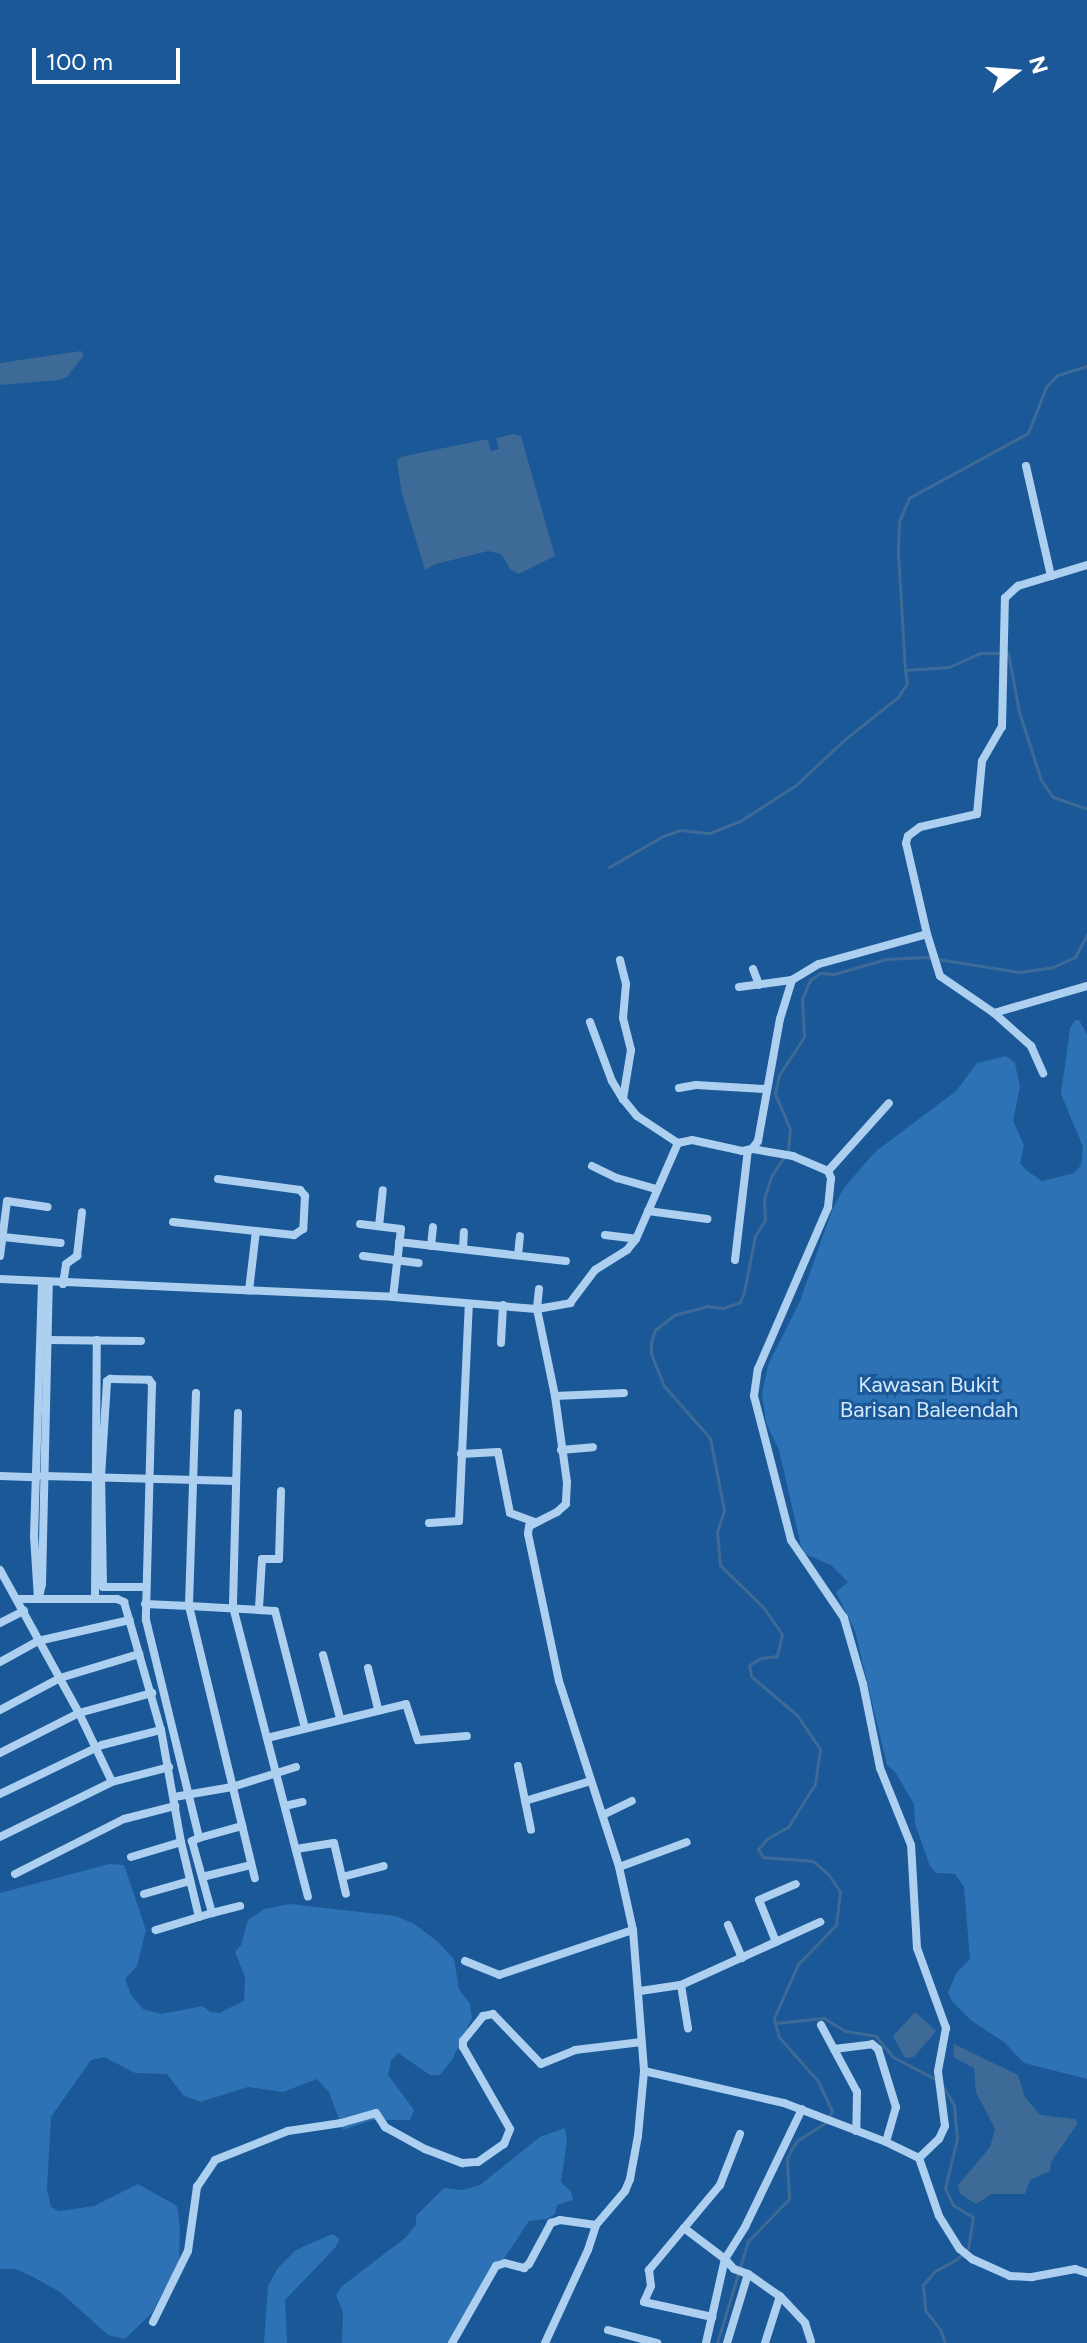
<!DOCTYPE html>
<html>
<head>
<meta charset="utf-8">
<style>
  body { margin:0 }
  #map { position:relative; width:1087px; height:2343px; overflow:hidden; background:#1a5897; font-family:Figtree,sans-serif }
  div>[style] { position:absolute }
  .green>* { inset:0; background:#2d72b4 }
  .water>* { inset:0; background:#3d6a96 }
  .stream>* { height:3px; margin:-1.5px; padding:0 1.5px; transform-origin:1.5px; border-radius:1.5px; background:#3d6a96 }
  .minor>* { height:8px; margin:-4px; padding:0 4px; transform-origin:4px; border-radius:4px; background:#add0f0 }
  span { translate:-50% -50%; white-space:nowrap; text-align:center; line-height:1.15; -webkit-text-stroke:6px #1a5897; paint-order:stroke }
  .park-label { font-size:22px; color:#d4e8fb }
  .north { position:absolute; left:975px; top:32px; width:80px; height:80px; -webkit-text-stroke:6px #1a5897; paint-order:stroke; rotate:73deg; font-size:22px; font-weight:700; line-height:32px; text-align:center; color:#fff }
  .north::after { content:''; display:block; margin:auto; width:28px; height:36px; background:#fff; clip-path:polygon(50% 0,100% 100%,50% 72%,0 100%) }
  .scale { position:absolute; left:32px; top:48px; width:148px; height:36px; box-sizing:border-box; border:4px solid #fff; border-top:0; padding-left:10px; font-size:24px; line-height:28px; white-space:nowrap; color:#fff; -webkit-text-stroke:6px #1a5897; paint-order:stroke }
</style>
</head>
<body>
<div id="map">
  <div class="green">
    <i style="clip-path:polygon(1075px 1020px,1079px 1020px,1087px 1034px,1087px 2079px,1024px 2063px,1004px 2042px,972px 2021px,952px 2001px,948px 1993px,957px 1972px,970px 1959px,964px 1887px,955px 1874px,936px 1873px,930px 1866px,915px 1824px,914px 1804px,895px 1772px,887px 1765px,855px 1631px,836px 1592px,848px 1582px,831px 1565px,805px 1554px,801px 1546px,779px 1450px,766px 1423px,762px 1394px,768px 1365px,800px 1301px,832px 1210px,844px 1188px,875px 1152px,956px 1091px,977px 1063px,1006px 1056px,1015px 1063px,1020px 1087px,1013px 1121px,1024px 1145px,1020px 1163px,1026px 1170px,1042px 1181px,1074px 1173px,1081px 1165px,1083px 1147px,1061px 1094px,1070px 1028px)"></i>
    <i style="clip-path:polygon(109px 1864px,124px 1865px,146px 1930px,137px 1966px,125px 1979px,131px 1995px,143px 2009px,161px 2014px,203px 2006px,210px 2012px,219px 2013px,244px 2001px,245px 1977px,235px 1952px,241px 1945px,248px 1920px,264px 1909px,290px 1904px,396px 1916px,414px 1924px,437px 1941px,454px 1959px,459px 1989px,470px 2004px,472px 2018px,452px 2060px,440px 2075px,430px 2075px,398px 2053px,391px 2061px,388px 2075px,414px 2110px,410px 2120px,372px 2120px,343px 2130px,329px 2092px,317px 2079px,283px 2092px,248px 2087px,200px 2102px,183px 2095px,167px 2074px,135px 2073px,104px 2057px,91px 2060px,51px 2117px,47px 2189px,51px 2207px,59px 2211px,94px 2206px,138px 2184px,177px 2206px,180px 2228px,179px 2262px,152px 2313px,125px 2339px,108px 2335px,60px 2292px,33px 2277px,16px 2269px,0 2269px,0 1893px)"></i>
    <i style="clip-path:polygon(565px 2128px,567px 2141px,561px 2182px,571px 2192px,573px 2200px,557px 2205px,555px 2214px,547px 2219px,529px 2221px,448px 2343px,342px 2343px,343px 2312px,336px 2295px,341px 2287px,405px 2238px,416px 2225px,416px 2216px,444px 2188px,463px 2190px,480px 2185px,540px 2137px)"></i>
    <i style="clip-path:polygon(332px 2234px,340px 2239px,335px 2248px,285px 2300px,287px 2343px,264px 2343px,268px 2286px,278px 2268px,296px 2250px)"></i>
  </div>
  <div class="water">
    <i style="clip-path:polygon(81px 351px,84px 355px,67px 377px,59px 380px,0 385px,0 363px)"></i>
    <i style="clip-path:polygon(513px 434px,521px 436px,555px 556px,519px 574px,511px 570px,501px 554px,488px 551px,436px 564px,425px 570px,402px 494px,397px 461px,400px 457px,483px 440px,488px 440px,491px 451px,499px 449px,496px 438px)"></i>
    <i style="clip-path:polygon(915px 2012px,936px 2031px,914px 2057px,905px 2058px,893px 2036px)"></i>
    <i style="clip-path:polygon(954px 2044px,1018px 2075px,1025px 2097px,1040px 2115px,1075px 2119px,1078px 2123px,1051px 2162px,1050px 2171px,1030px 2180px,1025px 2194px,992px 2194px,976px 2204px,960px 2194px,958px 2185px,990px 2147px,995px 2129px,976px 2092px,974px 2068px,953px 2057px)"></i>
  </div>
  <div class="stream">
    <i style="left:1087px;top:366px;width:31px;rotate:163deg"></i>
    <i style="left:1057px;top:375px;width:16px;rotate:133deg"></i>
    <i style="left:1046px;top:387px;width:49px;rotate:111.4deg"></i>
    <i style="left:1028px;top:433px;width:136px;rotate:151.4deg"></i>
    <i style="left:909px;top:498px;width:26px;rotate:113deg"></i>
    <i style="left:899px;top:522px;width:30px;rotate:92deg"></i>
    <i style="left:898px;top:552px;width:118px;rotate:86.6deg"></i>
    <i style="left:905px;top:670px;width:44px;rotate:-3.9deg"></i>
    <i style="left:949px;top:667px;width:34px;rotate:-24deg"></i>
    <i style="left:980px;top:653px;width:28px"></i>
    <i style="left:1008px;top:653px;width:60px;rotate:79.4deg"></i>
    <i style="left:1019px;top:712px;width:71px;rotate:72.1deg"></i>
    <i style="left:1041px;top:780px;width:21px;rotate:55deg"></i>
    <i style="left:1053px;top:797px;width:36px;rotate:19deg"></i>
    <i style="left:609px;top:867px;width:62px;rotate:-29.9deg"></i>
    <i style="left:663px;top:836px;width:18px;rotate:-19deg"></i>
    <i style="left:680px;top:830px;width:30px;rotate:6deg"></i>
    <i style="left:710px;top:833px;width:32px;rotate:-22deg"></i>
    <i style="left:740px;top:821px;width:67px;rotate:-32.7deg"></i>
    <i style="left:796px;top:785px;width:66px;rotate:-43.2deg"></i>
    <i style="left:844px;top:740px;width:69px;rotate:-38.5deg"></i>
    <i style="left:898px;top:697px;width:17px;rotate:-57deg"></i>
    <i style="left:907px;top:683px;width:13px;rotate:-99deg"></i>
    <i style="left:775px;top:2023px;width:49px;rotate:-5.8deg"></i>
    <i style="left:824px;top:2018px;width:25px;rotate:32deg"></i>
    <i style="left:845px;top:2031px;width:31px;rotate:9deg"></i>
    <i style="left:876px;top:2036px;width:27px;rotate:51deg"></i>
    <i style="left:893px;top:2057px;width:50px;rotate:27.6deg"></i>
    <i style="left:942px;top:2085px;width:23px;rotate:59deg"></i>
    <i style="left:954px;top:2105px;width:34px;rotate:85deg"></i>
    <i style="left:957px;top:2139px;width:50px;rotate:103.8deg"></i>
    <i style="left:945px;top:2188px;width:19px;rotate:65deg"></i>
    <i style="left:953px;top:2205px;width:23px;rotate:31deg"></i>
    <i style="left:973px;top:2217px;width:31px;rotate:99deg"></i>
    <i style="left:968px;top:2248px;width:16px;rotate:135deg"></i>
    <i style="left:957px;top:2259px;width:25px;rotate:151deg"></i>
    <i style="left:935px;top:2271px;width:18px;rotate:131deg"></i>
    <i style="left:923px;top:2285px;width:25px;rotate:85deg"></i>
    <i style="left:925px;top:2310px;width:24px;rotate:52deg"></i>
    <i style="left:940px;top:2329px;width:15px;rotate:70deg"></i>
    <i style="left:717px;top:2343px;width:107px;rotate:-73.1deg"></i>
    <i style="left:748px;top:2241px;width:59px;rotate:-45.7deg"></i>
    <i style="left:789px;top:2199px;width:40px;rotate:-92.9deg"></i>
    <i style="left:787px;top:2159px;width:12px;rotate:-66deg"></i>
    <i style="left:792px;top:2148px;width:10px;rotate:-53deg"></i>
    <i style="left:798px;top:2140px;width:32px;rotate:-32deg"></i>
    <i style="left:825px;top:2123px;width:14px;rotate:-60deg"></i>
    <i style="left:832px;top:2111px;width:33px;rotate:-115deg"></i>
    <i style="left:818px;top:2081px;width:59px;rotate:-131.6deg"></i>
    <i style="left:779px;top:2037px;width:20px;rotate:-105deg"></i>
    <i style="left:774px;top:2018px;width:59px;rotate:-66deg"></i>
    <i style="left:798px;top:1964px;width:54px;rotate:-45.7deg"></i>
    <i style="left:836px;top:1925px;width:33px;rotate:-83deg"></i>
    <i style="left:840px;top:1892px;width:20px;rotate:-123deg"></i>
    <i style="left:829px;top:1875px;width:21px;rotate:-139deg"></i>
    <i style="left:813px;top:1861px;width:50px;rotate:-175.4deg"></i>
    <i style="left:763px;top:1857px;width:9px;rotate:-122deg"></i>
    <i style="left:758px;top:1849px;width:15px;rotate:-48deg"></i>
    <i style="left:768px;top:1838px;width:23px;rotate:-29deg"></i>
    <i style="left:788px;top:1827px;width:51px;rotate:-57.9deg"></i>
    <i style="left:815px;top:1784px;width:35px;rotate:-82deg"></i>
    <i style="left:820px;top:1749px;width:40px;rotate:-124deg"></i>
    <i style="left:798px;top:1716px;width:62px;rotate:-139.6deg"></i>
    <i style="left:751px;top:1676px;width:11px;rotate:-100deg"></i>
    <i style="left:749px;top:1665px;width:14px;rotate:-30deg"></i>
    <i style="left:761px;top:1658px;width:16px;rotate:-7deg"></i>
    <i style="left:777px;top:1656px;width:23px;rotate:-77deg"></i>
    <i style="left:782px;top:1634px;width:33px;rotate:-125deg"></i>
    <i style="left:763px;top:1607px;width:60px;rotate:-135.7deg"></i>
    <i style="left:720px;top:1565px;width:33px;rotate:-95deg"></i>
    <i style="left:717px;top:1532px;width:23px;rotate:-72deg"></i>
    <i style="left:724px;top:1510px;width:73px;rotate:-101deg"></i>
    <i style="left:710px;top:1438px;width:69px;rotate:-131.5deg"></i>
    <i style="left:664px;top:1386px;width:35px;rotate:-112deg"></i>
    <i style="left:651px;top:1353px;width:11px;rotate:-90deg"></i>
    <i style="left:651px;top:1342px;width:13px;rotate:-72deg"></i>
    <i style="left:655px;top:1330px;width:24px;rotate:-38deg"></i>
    <i style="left:674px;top:1315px;width:34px;rotate:-15deg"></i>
    <i style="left:707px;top:1306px;width:16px;rotate:7deg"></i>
    <i style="left:723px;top:1308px;width:18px;rotate:-19deg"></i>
    <i style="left:740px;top:1302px;width:11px;rotate:-68deg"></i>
    <i style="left:744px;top:1292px;width:57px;rotate:-78.9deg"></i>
    <i style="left:755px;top:1236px;width:19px;rotate:-58deg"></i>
    <i style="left:765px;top:1220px;width:21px;rotate:-93deg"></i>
    <i style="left:764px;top:1199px;width:25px;rotate:-72deg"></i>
    <i style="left:772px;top:1175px;width:30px;rotate:-57deg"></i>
    <i style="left:788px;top:1150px;width:21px;rotate:-85deg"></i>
    <i style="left:790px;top:1129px;width:39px;rotate:-113deg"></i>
    <i style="left:775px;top:1093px;width:18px;rotate:-77deg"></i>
    <i style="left:779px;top:1075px;width:45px;rotate:-56.7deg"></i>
    <i style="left:804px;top:1037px;width:38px;rotate:-93deg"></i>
    <i style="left:802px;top:999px;width:21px;rotate:-67deg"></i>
    <i style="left:810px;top:980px;width:12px;rotate:-35deg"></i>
    <i style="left:820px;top:973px;width:14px;rotate:4deg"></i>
    <i style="left:834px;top:974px;width:54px;rotate:-16.1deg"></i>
    <i style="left:886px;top:959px;width:39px;rotate:-3deg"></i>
    <i style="left:925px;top:957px;width:95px;rotate:9.1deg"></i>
    <i style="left:1019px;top:972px;width:34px;rotate:-8deg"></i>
    <i style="left:1053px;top:967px;width:24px;rotate:-24deg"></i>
    <i style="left:1075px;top:957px;width:26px;rotate:-62deg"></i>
  </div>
  <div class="minor">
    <i style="left:1026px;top:466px;width:113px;rotate:77.2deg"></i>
    <i style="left:927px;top:934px;width:44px;rotate:72.8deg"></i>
    <i style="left:940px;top:976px;width:65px;rotate:34.4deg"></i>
    <i style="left:994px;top:1013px;width:50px;rotate:41.7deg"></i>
    <i style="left:1031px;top:1046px;width:30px;rotate:66deg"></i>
    <i style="left:620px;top:960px;width:25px;rotate:76deg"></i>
    <i style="left:626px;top:984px;width:34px;rotate:95deg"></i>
    <i style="left:623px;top:1018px;width:33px;rotate:76deg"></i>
    <i style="left:631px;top:1050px;width:50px;rotate:99.3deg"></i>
    <i style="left:753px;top:969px;width:17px;rotate:69deg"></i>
    <i style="left:739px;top:987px;width:53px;rotate:-7.5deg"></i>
    <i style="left:994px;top:1013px;width:97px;rotate:-16.2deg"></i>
    <i style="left:590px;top:1022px;width:63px;rotate:69.6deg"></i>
    <i style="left:612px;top:1081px;width:21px;rotate:59deg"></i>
    <i style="left:623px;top:1099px;width:22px;rotate:51deg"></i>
    <i style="left:637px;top:1116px;width:49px;rotate:33.4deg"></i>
    <i style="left:679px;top:1088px;width:17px;rotate:-10deg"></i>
    <i style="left:696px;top:1085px;width:70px;rotate:3.3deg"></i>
    <i style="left:592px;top:1166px;width:28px;rotate:26deg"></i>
    <i style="left:617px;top:1178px;width:41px;rotate:15.8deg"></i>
    <i style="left:828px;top:1171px;width:91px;rotate:-48.1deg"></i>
    <i style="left:218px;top:1179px;width:83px;rotate:7.6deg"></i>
    <i style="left:300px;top:1190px;width:8px;rotate:50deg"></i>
    <i style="left:305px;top:1196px;width:33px;rotate:93deg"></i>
    <i style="left:303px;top:1229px;width:11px;rotate:146deg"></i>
    <i style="left:294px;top:1235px;width:38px;rotate:-174deg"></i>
    <i style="left:648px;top:1211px;width:60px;rotate:7.7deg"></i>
    <i style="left:173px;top:1222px;width:83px;rotate:6.2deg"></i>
    <i style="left:256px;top:1231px;width:60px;rotate:96.7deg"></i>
    <i style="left:360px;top:1224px;width:41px;rotate:7deg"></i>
    <i style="left:401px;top:1229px;width:68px;rotate:96.7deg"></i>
    <i style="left:379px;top:1226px;width:36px;rotate:-84deg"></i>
    <i style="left:605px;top:1235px;width:31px;rotate:7deg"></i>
    <i style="left:3px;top:1237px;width:58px;rotate:5.9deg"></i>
    <i style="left:399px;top:1242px;width:168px;rotate:6.5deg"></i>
    <i style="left:431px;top:1246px;width:19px;rotate:-84deg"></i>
    <i style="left:463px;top:1249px;width:17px;rotate:-87deg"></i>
    <i style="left:518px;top:1255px;width:19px;rotate:-84deg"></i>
    <i style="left:0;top:1256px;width:55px;rotate:-82.7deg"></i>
    <i style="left:7px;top:1201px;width:41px;rotate:8.3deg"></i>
    <i style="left:363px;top:1256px;width:56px;rotate:7.1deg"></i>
    <i style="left:735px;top:1260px;width:111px;rotate:-83.3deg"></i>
    <i style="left:0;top:1279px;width:393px;rotate:2.6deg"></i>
    <i style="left:393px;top:1297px;width:144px;rotate:4.8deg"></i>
    <i style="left:537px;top:1309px;width:34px;rotate:-10deg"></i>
    <i style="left:570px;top:1303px;width:41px;rotate:-52.9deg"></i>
    <i style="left:595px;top:1270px;width:38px;rotate:-32deg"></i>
    <i style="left:627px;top:1250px;width:14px;rotate:-51deg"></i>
    <i style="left:636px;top:1239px;width:105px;rotate:-66.4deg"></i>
    <i style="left:678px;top:1143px;width:14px;rotate:-12deg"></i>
    <i style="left:692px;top:1140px;width:51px;rotate:12.4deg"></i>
    <i style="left:742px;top:1151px;width:10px;rotate:-11deg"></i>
    <i style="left:752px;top:1149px;width:10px;rotate:-53deg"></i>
    <i style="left:758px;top:1141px;width:124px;rotate:-79.8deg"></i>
    <i style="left:780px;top:1019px;width:41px;rotate:-72.9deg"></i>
    <i style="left:792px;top:980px;width:31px;rotate:-31deg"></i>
    <i style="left:819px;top:964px;width:112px;rotate:-15.5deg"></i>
    <i style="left:927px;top:934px;width:93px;rotate:-103deg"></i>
    <i style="left:906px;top:843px;width:7px;rotate:-74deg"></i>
    <i style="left:908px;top:836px;width:15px;rotate:-37deg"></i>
    <i style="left:920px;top:827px;width:58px;rotate:-12.8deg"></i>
    <i style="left:977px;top:814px;width:53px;rotate:-84.6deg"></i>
    <i style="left:982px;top:761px;width:39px;rotate:-60deg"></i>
    <i style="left:1002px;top:727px;width:129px;rotate:-88.7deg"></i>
    <i style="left:1005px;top:598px;width:18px;rotate:-43deg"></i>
    <i style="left:1018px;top:586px;width:72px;rotate:-16.9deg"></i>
    <i style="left:63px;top:1284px;width:20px;rotate:-81deg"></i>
    <i style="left:66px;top:1264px;width:14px;rotate:-36deg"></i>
    <i style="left:77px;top:1256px;width:44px;rotate:-83.5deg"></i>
    <i style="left:539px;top:1289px;width:20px;rotate:96deg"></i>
    <i style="left:537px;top:1309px;width:89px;rotate:78.3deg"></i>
    <i style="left:555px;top:1396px;width:87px;rotate:82.1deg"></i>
    <i style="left:567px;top:1482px;width:22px;rotate:93deg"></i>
    <i style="left:566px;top:1504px;width:12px;rotate:138deg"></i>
    <i style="left:557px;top:1512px;width:31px;rotate:153deg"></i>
    <i style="left:529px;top:1526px;width:8px;rotate:97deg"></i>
    <i style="left:528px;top:1534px;width:150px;rotate:78.1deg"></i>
    <i style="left:559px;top:1681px;width:195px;rotate:72.1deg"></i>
    <i style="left:619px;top:1867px;width:65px;rotate:77.5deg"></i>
    <i style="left:633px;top:1930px;width:141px;rotate:85.5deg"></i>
    <i style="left:644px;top:2071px;width:144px;rotate:12.9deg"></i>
    <i style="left:784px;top:2103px;width:109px;rotate:20.9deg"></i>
    <i style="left:886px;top:2142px;width:37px;rotate:26deg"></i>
    <i style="left:919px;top:2158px;width:28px;rotate:-44deg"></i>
    <i style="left:939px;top:2139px;width:14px;rotate:-65deg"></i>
    <i style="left:945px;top:2126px;width:55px;rotate:-97.3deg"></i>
    <i style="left:938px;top:2071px;width:44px;rotate:-79.5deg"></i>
    <i style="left:946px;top:2028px;width:85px;rotate:-109.9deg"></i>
    <i style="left:917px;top:1948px;width:103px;rotate:-93.3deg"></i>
    <i style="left:911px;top:1845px;width:83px;rotate:-111.9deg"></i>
    <i style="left:880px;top:1768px;width:86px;rotate:-101.4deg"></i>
    <i style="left:863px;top:1684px;width:69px;rotate:-106.1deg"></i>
    <i style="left:844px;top:1618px;width:94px;rotate:-124.2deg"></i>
    <i style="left:791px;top:1540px;width:149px;rotate:-104.4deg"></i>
    <i style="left:754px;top:1396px;width:27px;rotate:-82deg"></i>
    <i style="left:758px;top:1369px;width:176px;rotate:-66.6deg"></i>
    <i style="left:828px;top:1207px;width:29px;rotate:-84deg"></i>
    <i style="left:831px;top:1178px;width:8px;rotate:-113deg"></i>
    <i style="left:828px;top:1171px;width:38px;rotate:-157deg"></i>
    <i style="left:793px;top:1156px;width:42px;rotate:-170.3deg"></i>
    <i style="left:46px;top:1340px;width:95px;rotate:0.6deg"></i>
    <i style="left:501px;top:1343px;width:38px;rotate:-87deg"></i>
    <i style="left:196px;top:1393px;width:213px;rotate:91.9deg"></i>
    <i style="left:189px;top:1606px;width:86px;rotate:3.3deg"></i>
    <i style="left:275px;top:1611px;width:121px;rotate:75.6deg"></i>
    <i style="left:555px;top:1396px;width:69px;rotate:-2.5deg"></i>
    <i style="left:238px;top:1413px;width:194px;rotate:91.5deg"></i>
    <i style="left:233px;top:1607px;width:299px;rotate:75.5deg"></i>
    <i style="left:561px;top:1450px;width:32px;rotate:-5deg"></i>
    <i style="left:461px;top:1454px;width:37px;rotate:-3deg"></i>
    <i style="left:498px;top:1452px;width:62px;rotate:78.9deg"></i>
    <i style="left:510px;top:1513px;width:27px;rotate:20deg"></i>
    <i style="left:0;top:1476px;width:36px;rotate:2deg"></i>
    <i style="left:43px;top:1476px;width:193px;rotate:1.5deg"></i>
    <i style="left:429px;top:1523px;width:30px;rotate:-4deg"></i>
    <i style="left:459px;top:1521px;width:217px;rotate:-87.4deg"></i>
    <i style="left:0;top:1570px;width:163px;rotate:61.1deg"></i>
    <i style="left:79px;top:1713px;width:76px;rotate:64.4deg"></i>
    <i style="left:145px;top:1587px;width:42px;rotate:180deg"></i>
    <i style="left:103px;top:1587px;width:110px;rotate:-91deg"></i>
    <i style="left:101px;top:1477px;width:96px;rotate:-86.4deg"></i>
    <i style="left:107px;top:1381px;width:4px;rotate:-34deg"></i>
    <i style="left:110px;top:1379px;width:39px;rotate:1deg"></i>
    <i style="left:149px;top:1380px;width:5px;rotate:53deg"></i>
    <i style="left:152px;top:1384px;width:236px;rotate:91.5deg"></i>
    <i style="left:146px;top:1620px;width:224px;rotate:76.3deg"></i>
    <i style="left:199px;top:1838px;width:8px;rotate:157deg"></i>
    <i style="left:192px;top:1841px;width:75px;rotate:74.5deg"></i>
    <i style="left:212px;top:1913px;width:59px;rotate:163.1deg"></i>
    <i style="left:39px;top:1597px;width:13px;rotate:-77deg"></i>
    <i style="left:42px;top:1584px;width:301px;rotate:-88.7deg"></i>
    <i style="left:18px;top:1599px;width:99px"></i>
    <i style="left:117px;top:1599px;width:8px;rotate:23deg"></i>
    <i style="left:124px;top:1602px;width:133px;rotate:73.9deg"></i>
    <i style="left:161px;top:1730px;width:114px;rotate:79.9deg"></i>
    <i style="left:181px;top:1842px;width:77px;rotate:76.5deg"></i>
    <i style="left:38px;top:1599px;width:63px;rotate:-93.6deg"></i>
    <i style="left:34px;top:1536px;width:254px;rotate:-88.2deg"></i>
    <i style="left:95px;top:1599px;width:259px;rotate:-89.6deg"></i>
    <i style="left:145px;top:1604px;width:44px;rotate:2.6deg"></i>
    <i style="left:189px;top:1606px;width:280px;rotate:76.4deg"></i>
    <i style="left:259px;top:1608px;width:49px;rotate:-86.5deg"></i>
    <i style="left:262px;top:1559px;width:17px"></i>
    <i style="left:279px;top:1559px;width:68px;rotate:-88.3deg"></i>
    <i style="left:0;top:1623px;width:27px;rotate:-27deg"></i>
    <i style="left:323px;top:1655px;width:65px;rotate:74.9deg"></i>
    <i style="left:0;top:1662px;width:43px;rotate:-28.9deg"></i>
    <i style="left:38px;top:1641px;width:94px;rotate:-12.9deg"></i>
    <i style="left:368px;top:1668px;width:42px;rotate:76.3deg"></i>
    <i style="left:0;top:1710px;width:68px;rotate:-28.1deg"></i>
    <i style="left:60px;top:1678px;width:83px;rotate:-16.9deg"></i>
    <i style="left:267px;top:1738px;width:143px;rotate:-13.7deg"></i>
    <i style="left:406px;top:1704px;width:38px;rotate:72deg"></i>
    <i style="left:418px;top:1740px;width:49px;rotate:-4.7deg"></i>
    <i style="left:0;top:1753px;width:89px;rotate:-26.9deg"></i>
    <i style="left:79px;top:1713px;width:76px;rotate:-15.3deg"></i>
    <i style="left:518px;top:1766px;width:65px;rotate:78.5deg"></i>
    <i style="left:0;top:1794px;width:113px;rotate:-25.7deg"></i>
    <i style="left:102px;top:1745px;width:61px;rotate:-14.3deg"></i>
    <i style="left:174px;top:1797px;width:59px;rotate:-9.8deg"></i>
    <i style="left:232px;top:1787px;width:67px;rotate:-17.4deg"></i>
    <i style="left:525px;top:1801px;width:69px;rotate:-16.9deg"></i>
    <i style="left:285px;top:1806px;width:18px;rotate:-13deg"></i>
    <i style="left:603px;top:1815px;width:32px;rotate:-26deg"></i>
    <i style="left:0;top:1837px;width:125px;rotate:-26.2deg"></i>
    <i style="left:112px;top:1782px;width:59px;rotate:-14.7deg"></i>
    <i style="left:199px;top:1838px;width:45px;rotate:-15.6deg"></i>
    <i style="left:296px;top:1849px;width:38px;rotate:-9deg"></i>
    <i style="left:334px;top:1843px;width:52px;rotate:76.8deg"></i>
    <i style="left:131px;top:1857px;width:52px;rotate:-16.7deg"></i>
    <i style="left:619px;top:1867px;width:72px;rotate:-20.2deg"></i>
    <i style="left:15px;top:1874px;width:122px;rotate:-26.8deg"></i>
    <i style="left:124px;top:1819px;width:53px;rotate:-14.3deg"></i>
    <i style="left:202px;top:1877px;width:50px;rotate:-13.8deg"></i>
    <i style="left:342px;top:1877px;width:43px;rotate:-14.7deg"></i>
    <i style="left:144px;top:1894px;width:48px;rotate:-15.8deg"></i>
    <i style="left:212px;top:1913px;width:29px;rotate:-14deg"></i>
    <i style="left:728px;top:1925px;width:36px;rotate:67deg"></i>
    <i style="left:776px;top:1942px;width:45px;rotate:-112deg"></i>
    <i style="left:759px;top:1900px;width:40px;rotate:-23.4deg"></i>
    <i style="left:465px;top:1961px;width:37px;rotate:22deg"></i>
    <i style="left:499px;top:1975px;width:141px;rotate:-18.6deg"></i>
    <i style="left:681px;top:1985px;width:44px;rotate:80.8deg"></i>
    <i style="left:640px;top:1991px;width:41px;rotate:-8.3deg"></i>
    <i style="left:681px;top:1985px;width:153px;rotate:-24.4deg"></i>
    <i style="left:821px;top:2025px;width:76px;rotate:61.8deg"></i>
    <i style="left:857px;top:2092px;width:39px;rotate:91deg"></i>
    <i style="left:834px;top:2049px;width:38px;rotate:-7deg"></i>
    <i style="left:872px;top:2044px;width:8px;rotate:40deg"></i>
    <i style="left:878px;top:2049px;width:61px;rotate:72.8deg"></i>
    <i style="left:896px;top:2107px;width:36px;rotate:106deg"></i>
    <i style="left:740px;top:2134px;width:55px;rotate:111.4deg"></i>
    <i style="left:720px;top:2185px;width:56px;rotate:129.9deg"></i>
    <i style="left:684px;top:2228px;width:51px;rotate:37.1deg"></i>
    <i style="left:725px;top:2259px;width:38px;rotate:-58deg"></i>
    <i style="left:745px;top:2227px;width:131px;rotate:-64.2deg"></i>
    <i style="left:919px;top:2158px;width:61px;rotate:71deg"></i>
    <i style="left:939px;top:2216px;width:39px;rotate:58deg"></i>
    <i style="left:960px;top:2249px;width:16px;rotate:40deg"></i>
    <i style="left:972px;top:2259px;width:42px;rotate:24.1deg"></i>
    <i style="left:1010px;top:2276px;width:22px;rotate:3deg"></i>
    <i style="left:1032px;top:2277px;width:44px;rotate:-10.5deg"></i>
    <i style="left:1075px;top:2269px;width:13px;rotate:18deg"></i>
    <i style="left:684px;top:2228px;width:55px;rotate:129.8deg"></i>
    <i style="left:649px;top:2270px;width:16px;rotate:83deg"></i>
    <i style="left:651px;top:2286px;width:17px;rotate:114deg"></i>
    <i style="left:644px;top:2302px;width:70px;rotate:12.4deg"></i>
    <i style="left:725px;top:2259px;width:13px;rotate:48deg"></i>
    <i style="left:734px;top:2269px;width:15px;rotate:20deg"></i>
    <i style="left:748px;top:2274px;width:39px;rotate:35deg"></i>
    <i style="left:780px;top:2296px;width:37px;rotate:47deg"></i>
    <i style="left:805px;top:2323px;width:19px;rotate:72deg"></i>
    <i style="left:153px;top:2322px;width:79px;rotate:-63.8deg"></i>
    <i style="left:188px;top:2251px;width:65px;rotate:-82deg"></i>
    <i style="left:197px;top:2187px;width:32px;rotate:-56deg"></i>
    <i style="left:215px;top:2160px;width:79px;rotate:-21.7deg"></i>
    <i style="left:288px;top:2131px;width:54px;rotate:-8.6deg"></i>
    <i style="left:341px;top:2123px;width:36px;rotate:-16deg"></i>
    <i style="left:376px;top:2113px;width:17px;rotate:57deg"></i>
    <i style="left:385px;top:2127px;width:46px;rotate:28.8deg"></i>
    <i style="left:425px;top:2149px;width:40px;rotate:21deg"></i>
    <i style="left:462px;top:2163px;width:16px;rotate:-4deg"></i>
    <i style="left:478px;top:2162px;width:32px;rotate:-35deg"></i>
    <i style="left:504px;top:2144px;width:16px;rotate:-68deg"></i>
    <i style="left:510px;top:2129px;width:95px;rotate:-119.8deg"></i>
    <i style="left:463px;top:2047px;width:6px;rotate:-90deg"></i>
    <i style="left:463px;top:2041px;width:32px;rotate:-51deg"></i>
    <i style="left:483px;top:2016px;width:10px;rotate:-11deg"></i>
    <i style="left:493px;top:2014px;width:69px;rotate:46.2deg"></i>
    <i style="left:541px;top:2064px;width:37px;rotate:-22deg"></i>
    <i style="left:575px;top:2050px;width:67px;rotate:-6.8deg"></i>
    <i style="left:608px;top:2330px;width:51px;rotate:14.9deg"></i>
    <i style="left:452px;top:2343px;width:89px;rotate:-60.3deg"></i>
    <i style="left:496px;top:2266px;width:9px;rotate:-18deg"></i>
    <i style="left:505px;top:2263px;width:20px;rotate:15deg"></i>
    <i style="left:524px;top:2268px;width:6px;rotate:-39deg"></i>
    <i style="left:529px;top:2264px;width:47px;rotate:-61.8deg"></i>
    <i style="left:551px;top:2223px;width:9px;rotate:-18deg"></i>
    <i style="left:560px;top:2220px;width:36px;rotate:8deg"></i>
    <i style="left:545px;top:2343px;width:102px;rotate:-65.2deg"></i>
    <i style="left:588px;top:2250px;width:26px;rotate:-72deg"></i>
    <i style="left:596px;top:2225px;width:45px;rotate:-49.5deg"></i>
    <i style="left:625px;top:2191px;width:13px;rotate:-67deg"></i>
    <i style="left:630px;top:2179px;width:44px;rotate:-79.5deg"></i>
    <i style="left:638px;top:2136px;width:65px;rotate:-84.7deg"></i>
    <i style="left:706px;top:2343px;width:86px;rotate:-77.3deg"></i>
    <i style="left:727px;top:2343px;width:72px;rotate:-73.1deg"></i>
    <i style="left:765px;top:2343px;width:49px;rotate:-72.3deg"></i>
  </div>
  <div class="park-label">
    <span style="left:929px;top:1397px">Kawasan Bukit<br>Barisan Baleendah</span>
  </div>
  <div class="north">N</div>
  <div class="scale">100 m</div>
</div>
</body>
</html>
